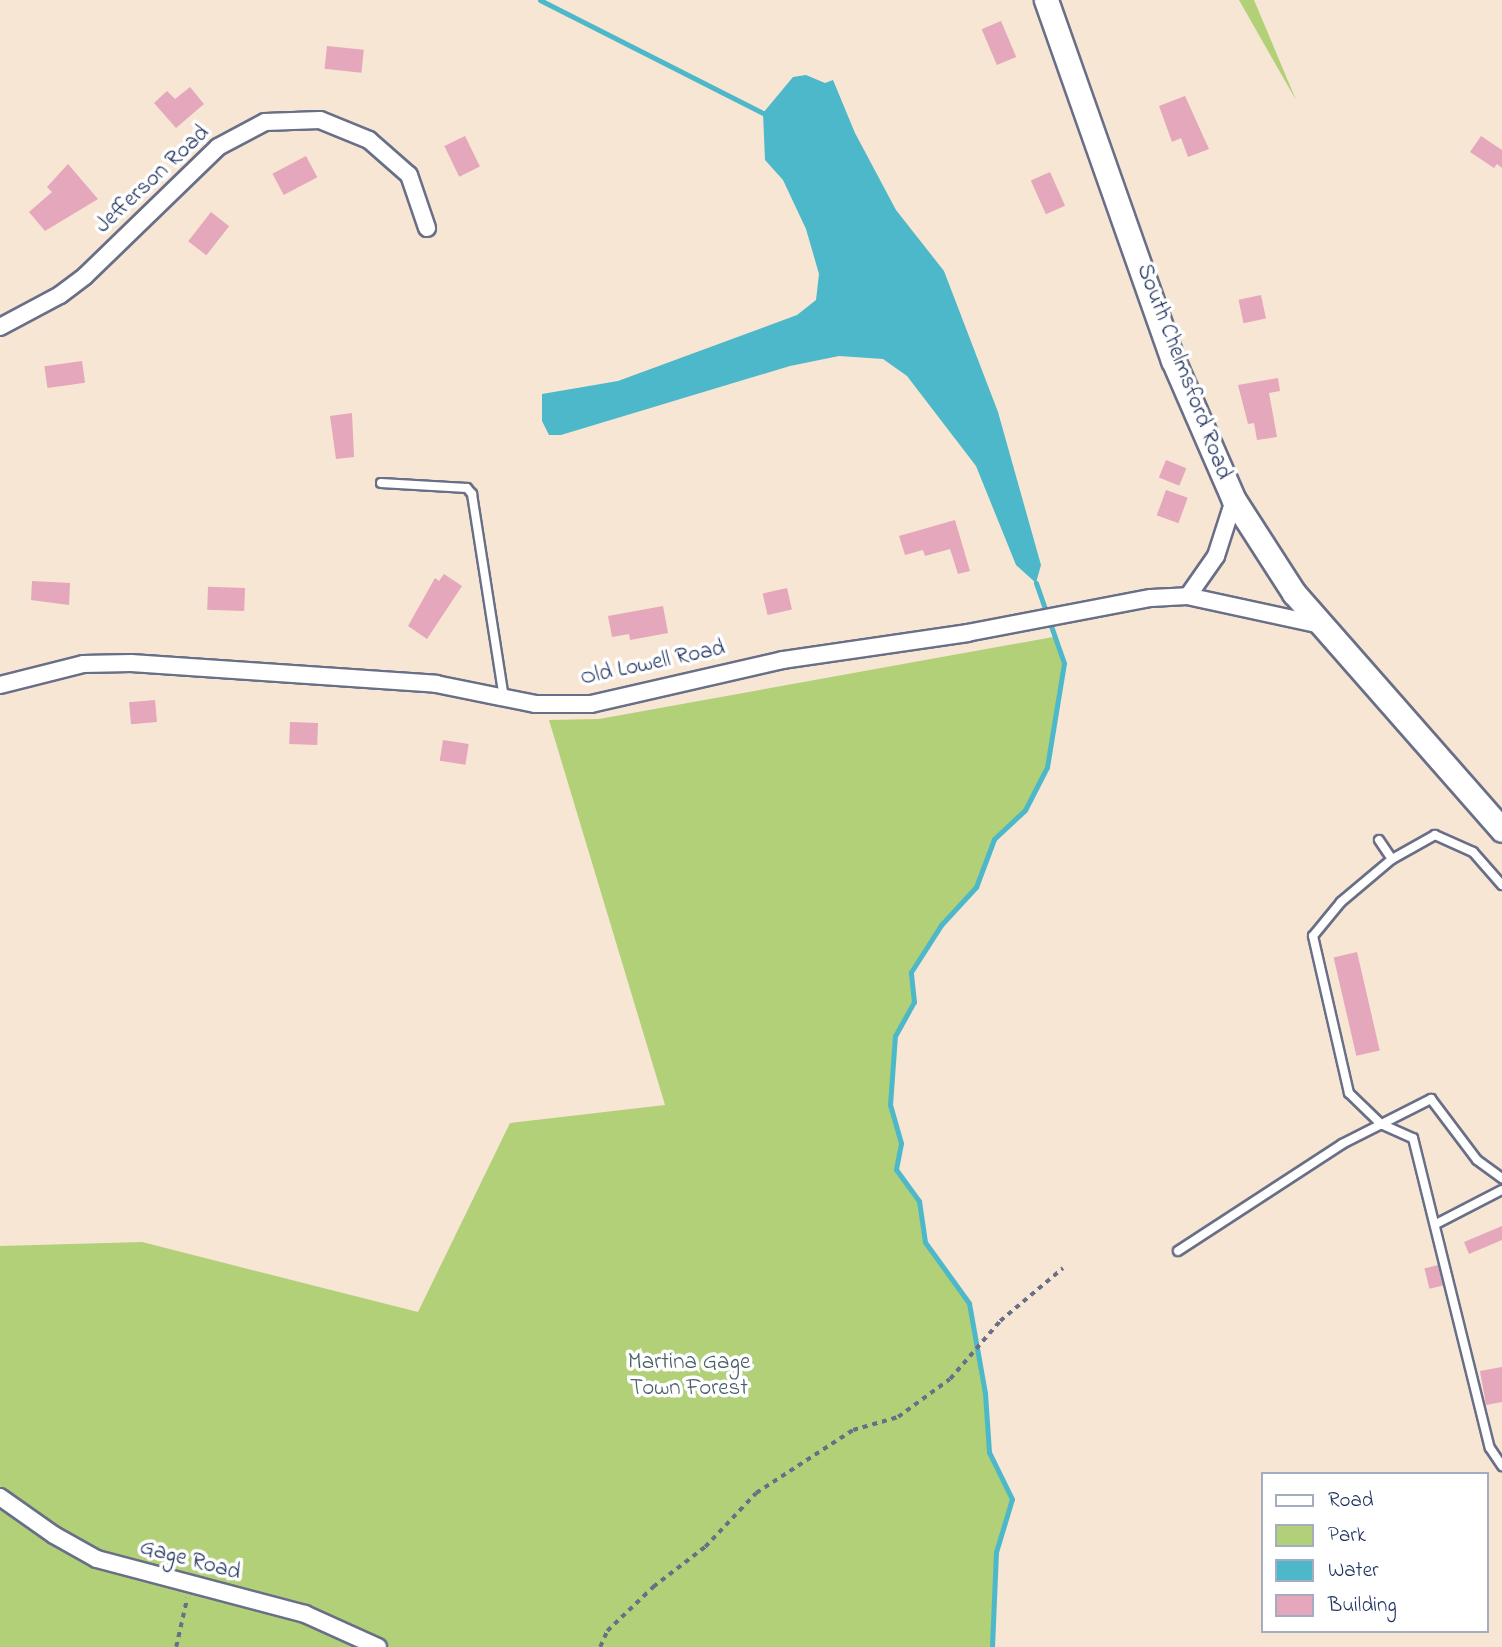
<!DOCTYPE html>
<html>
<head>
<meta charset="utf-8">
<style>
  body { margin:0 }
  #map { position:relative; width:1502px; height:1647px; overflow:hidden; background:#f7e6d3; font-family:"Indie Flower",sans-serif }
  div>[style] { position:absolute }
  .green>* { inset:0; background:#b1d077 }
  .water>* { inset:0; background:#4db8ca }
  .stream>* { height:5px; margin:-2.5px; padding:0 2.5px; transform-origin:2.5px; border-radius:2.5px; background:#4db8ca }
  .building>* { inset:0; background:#e4a7bb; transform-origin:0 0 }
  .path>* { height:3.5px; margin-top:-1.75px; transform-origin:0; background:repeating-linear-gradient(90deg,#686f87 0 5px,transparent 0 10px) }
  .roads { filter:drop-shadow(2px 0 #686f87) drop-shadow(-2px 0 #686f87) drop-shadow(0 2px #686f87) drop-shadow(0 -2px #686f87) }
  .lane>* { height:8px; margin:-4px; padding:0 4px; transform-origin:4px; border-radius:4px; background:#fff }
  .street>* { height:16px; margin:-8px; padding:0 8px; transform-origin:8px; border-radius:8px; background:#fff }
  .secondary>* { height:23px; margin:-11.5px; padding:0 11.5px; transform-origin:11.5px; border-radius:11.5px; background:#fff }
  span { translate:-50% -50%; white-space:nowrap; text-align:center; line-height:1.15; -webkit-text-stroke:7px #fff; paint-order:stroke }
  .street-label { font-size:23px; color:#1b2f5e }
  .park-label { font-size:23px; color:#485f66 }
  .legend { position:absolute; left:1261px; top:1472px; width:228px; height:161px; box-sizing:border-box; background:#fff; border:2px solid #a4acbf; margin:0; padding:9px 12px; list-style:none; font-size:21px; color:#1b2f5e }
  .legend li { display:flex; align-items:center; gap:14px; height:35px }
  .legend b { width:35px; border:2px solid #a4acbf }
</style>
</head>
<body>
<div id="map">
  <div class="green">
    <i style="clip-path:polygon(1239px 0,1254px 0,1296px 100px)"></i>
    <i style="clip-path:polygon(1053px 637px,1064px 663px,1047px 767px,1025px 810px,994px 839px,976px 887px,941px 925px,911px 972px,914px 1002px,895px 1037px,890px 1105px,901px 1143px,896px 1169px,919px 1201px,925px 1242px,969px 1303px,985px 1393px,989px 1452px,1012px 1499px,996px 1552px,992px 1647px,0 1647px,0 1246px,142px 1242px,418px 1312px,510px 1123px,665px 1105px,549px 720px,599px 719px)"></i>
  </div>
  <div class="water">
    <i style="clip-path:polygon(806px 75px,825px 83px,833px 80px,855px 133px,896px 210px,944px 271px,998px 412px,1041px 565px,1036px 583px,1016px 565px,976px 466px,907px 376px,883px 359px,839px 356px,790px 366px,561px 435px,549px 435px,542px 421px,542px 394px,618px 381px,797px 315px,816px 300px,819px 274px,806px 229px,783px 180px,765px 160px,763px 113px,793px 77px)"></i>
  </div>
  <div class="stream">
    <i style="left:540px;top:0;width:250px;rotate:26.9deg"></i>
    <i style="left:992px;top:1647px;width:95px;rotate:-87.6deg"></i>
    <i style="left:996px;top:1552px;width:55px;rotate:-73.2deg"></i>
    <i style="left:1012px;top:1499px;width:52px;rotate:-116.1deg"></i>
    <i style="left:989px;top:1452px;width:59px;rotate:-93.9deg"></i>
    <i style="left:985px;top:1393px;width:91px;rotate:-100.1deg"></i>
    <i style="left:969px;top:1303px;width:75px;rotate:-125.8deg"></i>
    <i style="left:925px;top:1242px;width:41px;rotate:-98.3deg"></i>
    <i style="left:919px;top:1201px;width:39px;rotate:-126deg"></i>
    <i style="left:896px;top:1169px;width:26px;rotate:-79deg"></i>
    <i style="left:901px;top:1143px;width:40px;rotate:-106deg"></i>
    <i style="left:890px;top:1105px;width:69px;rotate:-85.9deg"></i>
    <i style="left:895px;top:1036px;width:39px;rotate:-61deg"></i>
    <i style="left:914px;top:1002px;width:30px;rotate:-96deg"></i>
    <i style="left:911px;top:972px;width:56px;rotate:-57.4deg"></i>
    <i style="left:941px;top:925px;width:52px;rotate:-47.4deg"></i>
    <i style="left:976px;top:887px;width:51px;rotate:-69.4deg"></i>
    <i style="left:994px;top:839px;width:42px;rotate:-43.1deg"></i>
    <i style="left:1025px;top:810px;width:48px;rotate:-62.9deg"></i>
    <i style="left:1047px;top:767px;width:105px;rotate:-80.7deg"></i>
    <i style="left:1064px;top:663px;width:85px;rotate:-109.3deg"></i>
  </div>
  <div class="building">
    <i style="left:1001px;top:21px;width:39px;height:21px;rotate:67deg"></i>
    <i style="left:327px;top:46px;width:37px;height:23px;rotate:6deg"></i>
    <i style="clip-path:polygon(190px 87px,204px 104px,176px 128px,154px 103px,167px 91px,175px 99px)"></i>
    <i style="clip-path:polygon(1185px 96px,1209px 149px,1188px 157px,1181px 138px,1172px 142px,1159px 106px)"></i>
    <i style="left:465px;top:136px;width:34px;height:23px;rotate:64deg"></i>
    <i style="clip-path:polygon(1481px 136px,1502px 150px,1502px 168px,1497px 164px,1494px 168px,1470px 152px)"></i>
    <i style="left:306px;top:156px;width:24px;height:38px;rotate:62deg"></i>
    <i style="clip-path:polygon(68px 164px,98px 199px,45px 231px,29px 212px,52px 192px,47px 187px)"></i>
    <i style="left:1050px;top:172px;width:37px;height:21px;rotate:66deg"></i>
    <i style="left:211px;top:212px;width:23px;height:37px;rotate:38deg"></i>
    <i style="left:1261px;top:295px;width:24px;height:23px;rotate:78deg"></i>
    <i style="left:82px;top:361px;width:22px;height:38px;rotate:82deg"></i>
    <i style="clip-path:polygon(1278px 378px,1280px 391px,1269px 393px,1277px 437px,1257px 440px,1254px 423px,1248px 424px,1238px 385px)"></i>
    <i style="clip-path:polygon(352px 413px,354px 457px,336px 459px,330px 416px)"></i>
    <i style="left:1166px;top:460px;width:22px;height:19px;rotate:22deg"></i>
    <i style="left:1166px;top:490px;width:23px;height:27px;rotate:20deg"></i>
    <i style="clip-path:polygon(955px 520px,970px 571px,958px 574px,950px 549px,925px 556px,923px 550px,905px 555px,899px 536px)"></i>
    <i style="clip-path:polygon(444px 574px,462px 586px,427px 639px,408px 626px,435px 578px,439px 581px)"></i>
    <i style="clip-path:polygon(32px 581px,70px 583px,69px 605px,31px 600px)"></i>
    <i style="left:245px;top:588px;width:23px;height:37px;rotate:92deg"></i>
    <i style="left:787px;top:588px;width:22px;height:25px;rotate:77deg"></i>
    <i style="clip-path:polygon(663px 606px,668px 633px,630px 640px,629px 634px,612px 637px,608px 616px)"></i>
    <i style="left:155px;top:700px;width:22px;height:26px;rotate:85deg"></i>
    <i style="left:290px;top:722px;width:28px;height:22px;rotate:2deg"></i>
    <i style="left:443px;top:740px;width:26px;height:21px;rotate:9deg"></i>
    <i style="left:1357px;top:952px;width:101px;height:24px;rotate:77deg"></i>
    <i style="clip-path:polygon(1502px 1226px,1502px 1240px,1469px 1254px,1464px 1242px)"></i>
    <i style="left:1438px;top:1265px;width:21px;height:14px;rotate:76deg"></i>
    <i style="clip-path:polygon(1502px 1367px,1502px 1402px,1486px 1405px,1480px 1371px)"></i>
  </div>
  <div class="path">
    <i style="left:176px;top:1647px;width:50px;rotate:-77.3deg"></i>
    <i style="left:600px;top:1647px;width:17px;rotate:-66deg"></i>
    <i style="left:607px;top:1631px;width:64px;rotate:-43.7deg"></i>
    <i style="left:653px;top:1587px;width:66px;rotate:-37.6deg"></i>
    <i style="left:705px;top:1547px;width:74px;rotate:-46.6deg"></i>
    <i style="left:756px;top:1493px;width:116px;rotate:-33deg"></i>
    <i style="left:853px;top:1430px;width:47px;rotate:-16.1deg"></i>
    <i style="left:898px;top:1417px;width:64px;rotate:-36.2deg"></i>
    <i style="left:950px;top:1379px;width:77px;rotate:-49.2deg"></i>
    <i style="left:1000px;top:1321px;width:82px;rotate:-40.1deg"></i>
  </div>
  <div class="roads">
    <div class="lane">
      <i style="left:381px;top:483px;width:86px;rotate:3.3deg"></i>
      <i style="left:467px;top:488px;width:8px;rotate:50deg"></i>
      <i style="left:472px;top:494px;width:207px;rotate:81.1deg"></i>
      <i style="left:1379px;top:840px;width:23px;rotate:56deg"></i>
      <i style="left:1502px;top:885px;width:44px;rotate:-131.3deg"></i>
      <i style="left:1473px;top:852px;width:42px;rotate:-155.9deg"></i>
      <i style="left:1435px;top:835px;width:49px;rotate:150.8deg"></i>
      <i style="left:1392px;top:859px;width:67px;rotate:139.9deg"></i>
      <i style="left:1341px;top:902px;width:44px;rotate:129.5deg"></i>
      <i style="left:1313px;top:936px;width:161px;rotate:77.1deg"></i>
      <i style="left:1349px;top:1093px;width:45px;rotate:44.1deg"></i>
      <i style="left:1381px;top:1124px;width:35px;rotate:24deg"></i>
      <i style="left:1413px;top:1138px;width:319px;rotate:76.1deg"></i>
      <i style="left:1490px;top:1448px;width:22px;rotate:56deg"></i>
      <i style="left:1436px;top:1224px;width:74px;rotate:-27.3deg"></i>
      <i style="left:1178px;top:1251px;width:196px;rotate:-33.1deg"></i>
      <i style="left:1342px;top:1144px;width:100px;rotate:-26.8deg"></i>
      <i style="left:1431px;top:1099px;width:76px;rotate:53deg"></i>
      <i style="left:1477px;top:1160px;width:31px;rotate:36deg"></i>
    </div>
    <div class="street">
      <i style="left:0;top:327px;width:68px;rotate:-28.1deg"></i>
      <i style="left:60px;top:295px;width:31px;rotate:-37deg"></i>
      <i style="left:85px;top:276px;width:185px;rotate:-44.1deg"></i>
      <i style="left:218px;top:147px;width:53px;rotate:-28deg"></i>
      <i style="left:265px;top:122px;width:55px;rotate:-2.1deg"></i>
      <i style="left:320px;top:120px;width:53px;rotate:22.2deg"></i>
      <i style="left:369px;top:140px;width:53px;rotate:41.2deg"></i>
      <i style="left:409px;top:175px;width:56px;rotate:71.2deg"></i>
      <i style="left:1188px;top:596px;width:49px;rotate:-55deg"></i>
      <i style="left:1216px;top:556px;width:59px;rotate:-72.2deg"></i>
      <i style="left:0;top:685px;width:86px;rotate:-14.2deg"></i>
      <i style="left:83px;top:664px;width:48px;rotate:-1.2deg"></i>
      <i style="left:131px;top:663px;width:306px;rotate:3.9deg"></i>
      <i style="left:436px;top:684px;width:101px;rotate:11.4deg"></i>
      <i style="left:535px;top:704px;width:56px"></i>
      <i style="left:591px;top:704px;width:197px;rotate:-12.9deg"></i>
      <i style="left:783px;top:660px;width:186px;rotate:-8.3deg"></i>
      <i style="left:967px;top:633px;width:187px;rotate:-10.8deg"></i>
      <i style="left:1151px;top:598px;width:36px;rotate:-3deg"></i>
      <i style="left:1187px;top:596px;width:137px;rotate:12.2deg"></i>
      <i style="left:0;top:1497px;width:66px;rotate:35.1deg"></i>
      <i style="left:54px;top:1535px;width:49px;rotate:29.2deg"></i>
      <i style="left:97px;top:1559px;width:215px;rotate:14.8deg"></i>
      <i style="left:305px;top:1614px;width:80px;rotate:24.3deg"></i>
    </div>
    <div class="secondary">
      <i style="left:1046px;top:0;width:382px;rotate:70.6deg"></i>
      <i style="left:1173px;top:360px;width:153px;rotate:66.5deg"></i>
      <i style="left:1234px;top:500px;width:111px;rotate:57.2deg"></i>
      <i style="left:1294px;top:593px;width:315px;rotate:48.7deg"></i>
    </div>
  </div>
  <div class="street-label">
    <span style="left:153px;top:180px;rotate:-43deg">Jefferson Road</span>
    <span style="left:1183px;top:372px;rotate:69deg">South Chelmsford Road</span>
    <span style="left:653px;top:664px;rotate:-12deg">Old Lowell Road</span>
    <span style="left:190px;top:1561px;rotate:15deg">Gage Road</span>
  </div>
  <div class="park-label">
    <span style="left:689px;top:1376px">Martina Gage<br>Town Forest</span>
  </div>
  <ul class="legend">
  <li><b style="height:9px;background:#fff"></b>Road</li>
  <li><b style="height:19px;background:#b1d077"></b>Park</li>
  <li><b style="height:19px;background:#4db8ca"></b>Water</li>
  <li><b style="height:19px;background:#e4a7bb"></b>Building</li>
  </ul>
</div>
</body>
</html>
